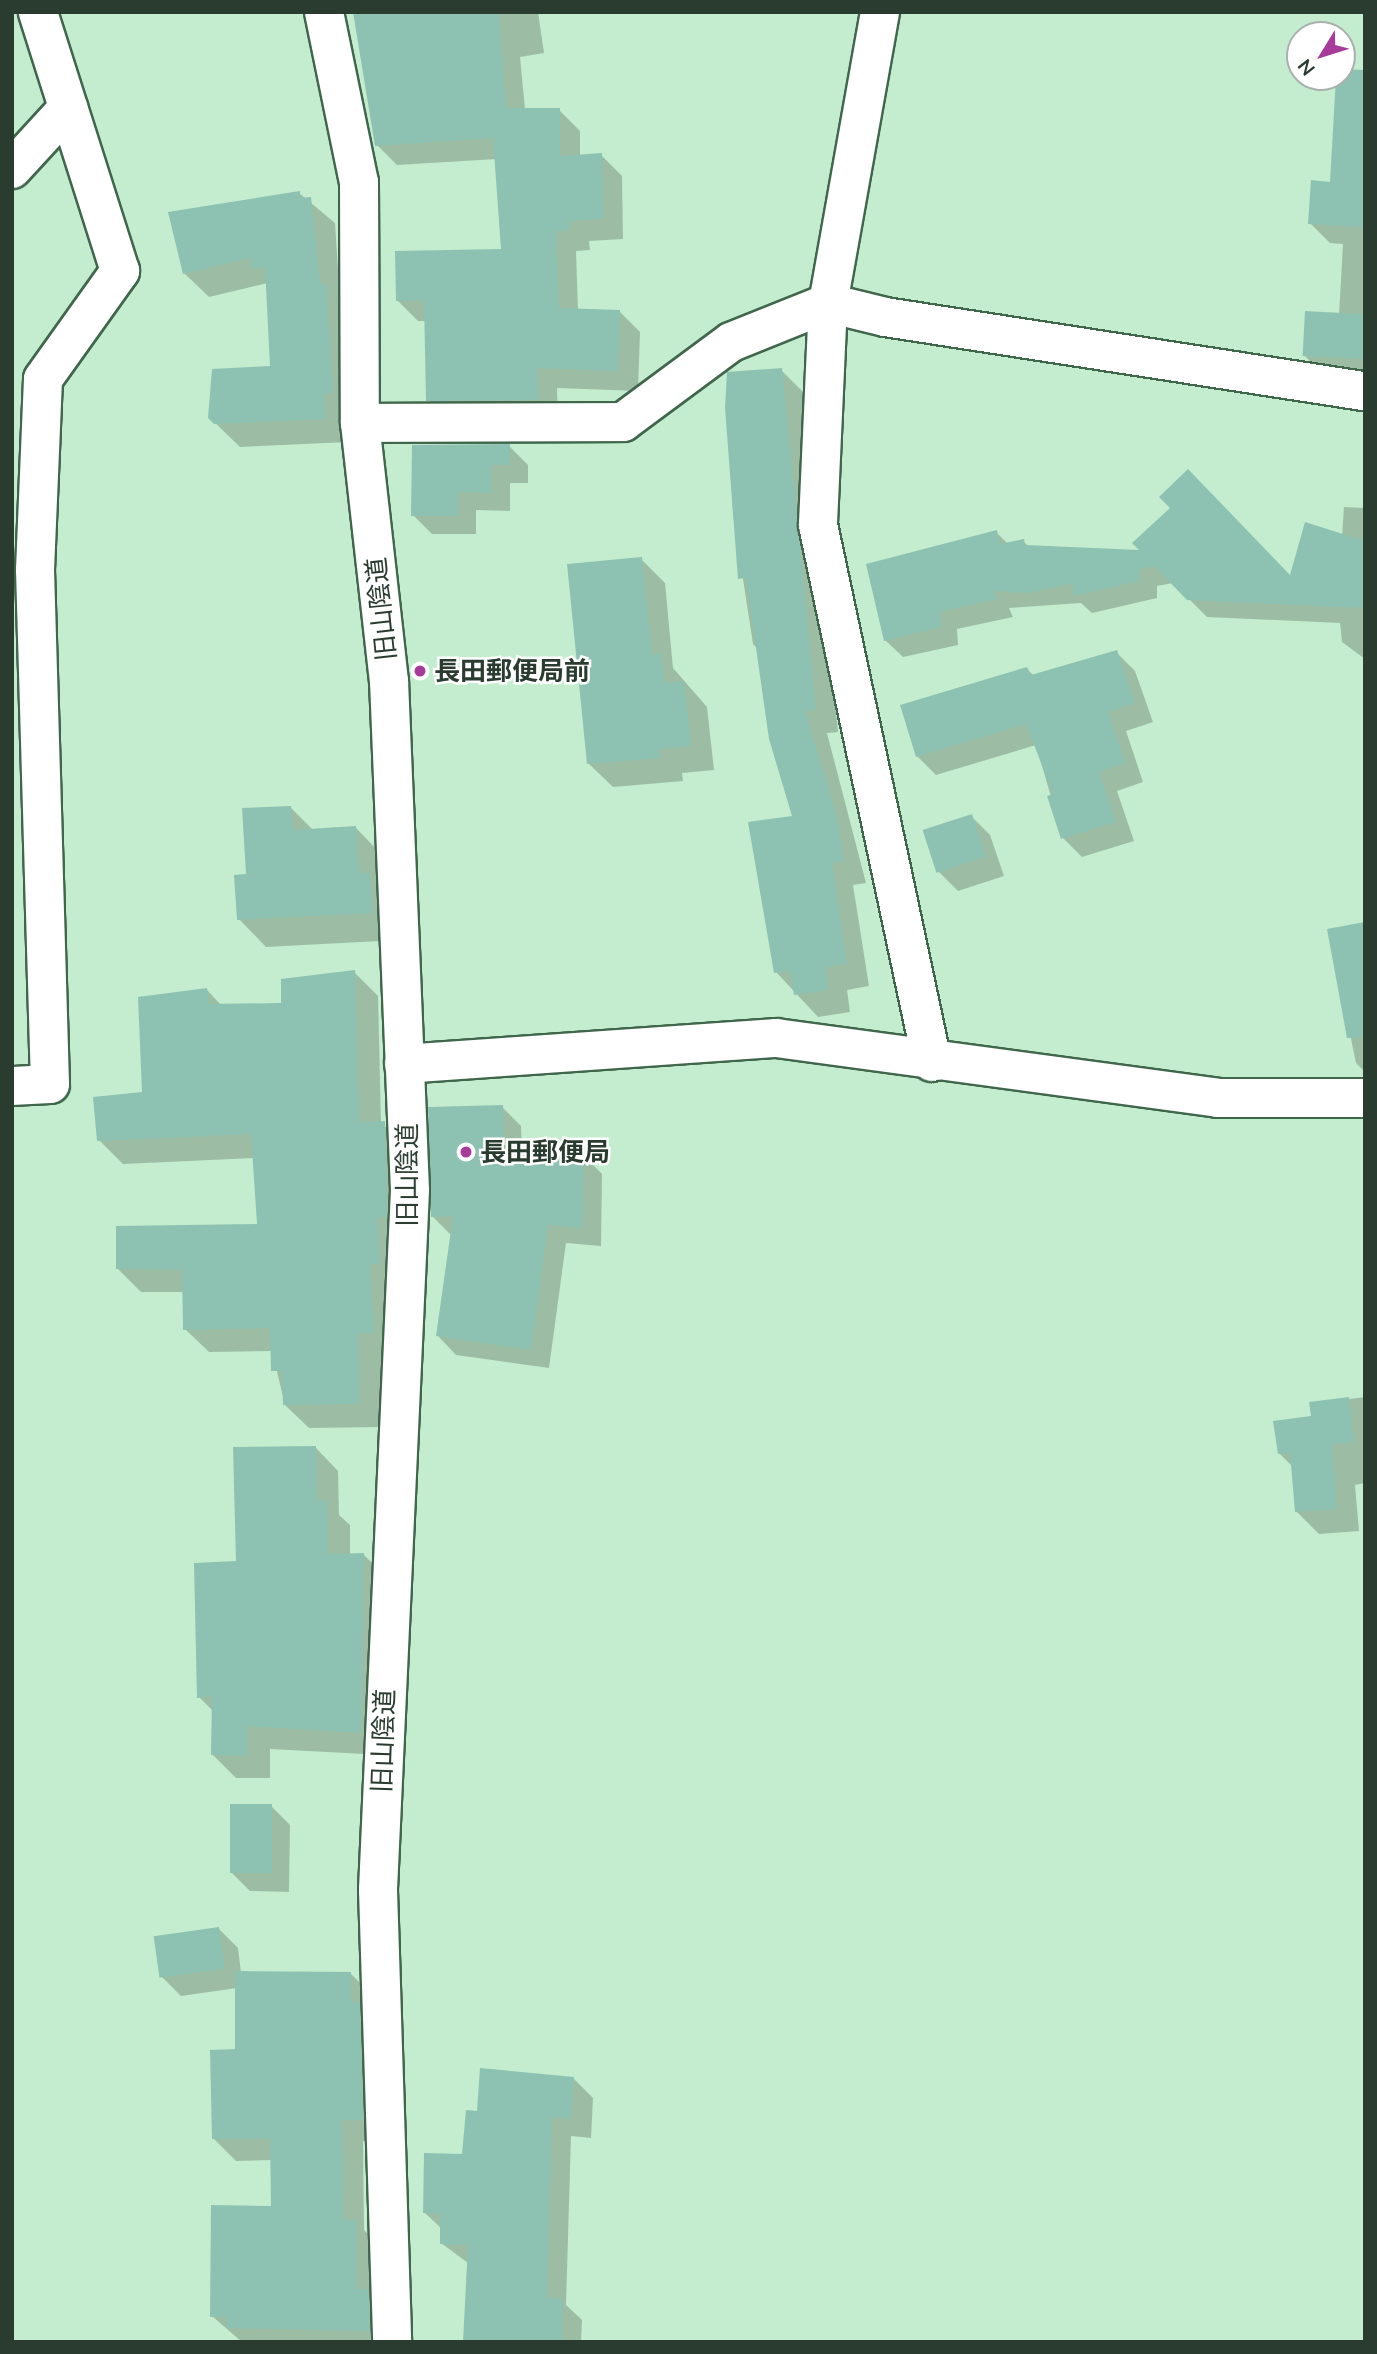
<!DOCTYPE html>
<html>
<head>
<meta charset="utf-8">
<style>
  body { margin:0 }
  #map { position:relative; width:1377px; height:2354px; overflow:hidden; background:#c3edce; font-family:Mulish,"Noto Sans JP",sans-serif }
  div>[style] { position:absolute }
  .shadow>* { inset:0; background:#0003 }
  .building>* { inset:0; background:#8dc2b2; transform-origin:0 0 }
  .roads { filter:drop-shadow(2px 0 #40664c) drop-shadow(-2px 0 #40664c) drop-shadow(0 2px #40664c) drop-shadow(0 -2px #40664c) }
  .minor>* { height:38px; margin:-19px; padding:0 19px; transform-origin:19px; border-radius:19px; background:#fff }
  .dots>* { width:19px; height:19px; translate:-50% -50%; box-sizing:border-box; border:4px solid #fff; border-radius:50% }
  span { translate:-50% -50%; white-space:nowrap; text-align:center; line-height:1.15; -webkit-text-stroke:5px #fff; paint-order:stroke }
  .street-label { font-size:26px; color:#2a3b2f }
  .poi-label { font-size:26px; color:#2a3b2f; font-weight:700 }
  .left { translate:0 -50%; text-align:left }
  .frame { position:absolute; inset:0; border:14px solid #2a3b2f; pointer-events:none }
  .north { position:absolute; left:1286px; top:21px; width:70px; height:70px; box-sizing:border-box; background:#fff; border:2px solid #aab1ac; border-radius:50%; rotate:232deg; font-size:19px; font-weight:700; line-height:28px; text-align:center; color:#2a3b2f }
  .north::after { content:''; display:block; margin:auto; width:24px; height:32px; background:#a83b99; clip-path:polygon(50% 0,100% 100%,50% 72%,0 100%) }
</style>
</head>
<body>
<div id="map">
  <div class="shadow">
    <i style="clip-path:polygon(355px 12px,538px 12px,544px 53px,520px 57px,525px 109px,559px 110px,580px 131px,580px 156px,601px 155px,622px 176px,623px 239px,589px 241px,590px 250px,576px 251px,578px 310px,619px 311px,640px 332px,638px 391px,557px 388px,558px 420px,448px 421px,428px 400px,426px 321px,418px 321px,397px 300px,503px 250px,497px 159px,397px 165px,377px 145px)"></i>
    <i style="clip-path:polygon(1365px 113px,1365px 378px,1325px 376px,1305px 356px,1339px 315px,1343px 244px,1330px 243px,1310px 223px)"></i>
    <i style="clip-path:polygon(299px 193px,335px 223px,349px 442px,240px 447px,210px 418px,272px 368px,268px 283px,209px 297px,184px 273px)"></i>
    <i style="clip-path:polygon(781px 370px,804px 393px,838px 732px,827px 733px,866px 883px,853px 885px,869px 986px,847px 990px,850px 1012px,818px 1017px,776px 972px,794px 817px,761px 652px,753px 644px,733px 514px,727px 375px)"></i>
    <i style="clip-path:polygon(509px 446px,528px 465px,528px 483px,510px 483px,510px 511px,476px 510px,476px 534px,432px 534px,413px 515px)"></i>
    <i style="clip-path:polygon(1344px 507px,1365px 508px,1365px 659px,1342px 642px,1340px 623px,1207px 617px,1173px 583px,1157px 586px,1157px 598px,1092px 613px,1081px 603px,1009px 608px,1013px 617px,957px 629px,958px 645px,903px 657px,885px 640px,996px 532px,1008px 544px,1023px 541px,1029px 547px,1291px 578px,1342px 536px)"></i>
    <i style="clip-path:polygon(641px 559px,665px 583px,673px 668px,707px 707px,714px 770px,682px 773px,683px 781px,613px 787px,589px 764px)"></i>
    <i style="clip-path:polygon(1116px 652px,1135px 671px,1153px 722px,1126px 731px,1143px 782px,1117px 791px,1134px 841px,1082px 857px,1063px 838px,1036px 745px,936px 775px,917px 756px,1027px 669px,1034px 676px)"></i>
    <i style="clip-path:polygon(291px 808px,314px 831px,356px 828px,383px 856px,399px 940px,266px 947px,239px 919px,248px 876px)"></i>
    <i style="clip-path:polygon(971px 816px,990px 835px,1004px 876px,958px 891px,939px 872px)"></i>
    <i style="clip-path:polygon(1365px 924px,1365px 1072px,1356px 1063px,1329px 931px)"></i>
    <i style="clip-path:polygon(354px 972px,378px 996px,381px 1123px,408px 1147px,396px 1356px,381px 1356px,382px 1427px,309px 1428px,285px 1405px,272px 1351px,209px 1352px,185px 1329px,184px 1292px,141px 1292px,117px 1268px,259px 1226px,254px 1158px,123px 1164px,99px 1140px,144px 1094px,207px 990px,222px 1006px,283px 1004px)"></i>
    <i style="clip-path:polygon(502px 1107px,521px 1126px,522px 1153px,583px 1155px,602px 1174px,601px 1246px,566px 1243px,549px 1368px,456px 1355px,438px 1336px,452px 1236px,432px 1216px)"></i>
    <i style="clip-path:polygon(1365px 1397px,1365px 1483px,1355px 1485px,1359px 1531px,1319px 1534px,1296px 1511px,1293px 1467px,1280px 1454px,1313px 1417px,1311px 1404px)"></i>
    <i style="clip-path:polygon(315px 1447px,338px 1471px,339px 1515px,350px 1525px,350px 1555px,363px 1554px,387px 1578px,383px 1755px,270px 1749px,270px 1778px,236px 1778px,212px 1754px,213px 1711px,199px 1697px,238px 1563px)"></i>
    <i style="clip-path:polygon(271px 1806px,290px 1825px,289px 1892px,250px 1891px,231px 1872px)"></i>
    <i style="clip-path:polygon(219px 1929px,238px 1948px,241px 1973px,351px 1974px,373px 1996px,384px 2141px,363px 2141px,364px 2230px,377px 2243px,391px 2342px,242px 2342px,212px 2316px,273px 2208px,272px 2160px,236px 2161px,214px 2139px,237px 2051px,237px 1988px,181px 1996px,162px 1977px)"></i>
    <i style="clip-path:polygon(573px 2078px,593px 2098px,591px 2138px,571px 2136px,566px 2305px,582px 2320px,581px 2342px,465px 2342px,468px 2263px,441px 2243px,442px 2229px,425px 2213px,463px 2156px,479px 2113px)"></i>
  </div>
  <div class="building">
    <i style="clip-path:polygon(353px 12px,499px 12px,506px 108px,560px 108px,560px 156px,602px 153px,604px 219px,570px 221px,570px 230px,556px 231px,559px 308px,620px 310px,618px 371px,537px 368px,538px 400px,426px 401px,424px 300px,396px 301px,395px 251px,501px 249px,493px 138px,375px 146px)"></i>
    <i style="clip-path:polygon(1342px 69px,1365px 70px,1365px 227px,1308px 224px,1311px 180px,1330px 182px,1336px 77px,1342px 77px)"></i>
    <i style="clip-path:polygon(300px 191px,300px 198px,311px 197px,320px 284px,326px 284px,333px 393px,324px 393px,326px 419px,214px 424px,208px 418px,212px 369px,270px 366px,265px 267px,251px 269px,250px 258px,183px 274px,168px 212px)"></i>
    <i style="left:1305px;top:311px;width:60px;height:45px;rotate:3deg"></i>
    <i style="clip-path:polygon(782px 368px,816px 710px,805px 711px,837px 817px,844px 861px,832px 863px,847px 964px,826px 967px,828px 990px,794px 995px,790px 971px,774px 973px,748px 822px,792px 816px,769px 739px,746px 578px,738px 579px,725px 408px,727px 372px)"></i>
    <i style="clip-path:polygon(510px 444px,510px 465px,491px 465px,492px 493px,458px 492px,458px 516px,411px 516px,412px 445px)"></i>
    <i style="clip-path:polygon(1188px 469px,1290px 575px,1305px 522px,1365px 541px,1365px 608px,1187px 600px,1154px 566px,1140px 569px,1139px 581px,1073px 596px,1073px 583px,1029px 593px,993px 591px,997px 599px,940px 612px,941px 627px,884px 641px,866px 564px,997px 530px,1000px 544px,1024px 539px,1025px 545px,1139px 550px,1132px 543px,1170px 508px,1159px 497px)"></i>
    <i style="clip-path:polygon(642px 557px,652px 654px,661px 653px,665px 683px,684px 681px,691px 746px,659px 749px,660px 758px,587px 764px,567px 564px)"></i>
    <i style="clip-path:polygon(1117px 650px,1135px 703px,1108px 712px,1125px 763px,1099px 772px,1116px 822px,1061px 839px,1047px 796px,1053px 794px,1026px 724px,916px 757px,900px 705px,1027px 667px,1031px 675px)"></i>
    <i style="clip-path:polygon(291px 806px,293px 830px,356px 826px,359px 873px,370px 873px,372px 913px,237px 920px,234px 875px,246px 874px,242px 808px)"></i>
    <i style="left:972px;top:814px;width:45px;height:52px;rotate:72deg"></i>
    <i style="clip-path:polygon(1365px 922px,1365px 1037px,1347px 1038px,1327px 929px)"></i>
    <i style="clip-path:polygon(355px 970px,359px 1122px,385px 1121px,387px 1217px,377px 1218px,380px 1264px,370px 1264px,374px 1333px,358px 1333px,359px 1404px,283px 1405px,282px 1371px,271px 1371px,270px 1328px,183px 1330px,182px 1270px,116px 1269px,116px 1226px,257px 1224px,251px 1134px,97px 1141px,93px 1097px,142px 1092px,138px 997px,207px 988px,209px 1004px,281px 1003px,281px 979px)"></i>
    <i style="clip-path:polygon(503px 1105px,504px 1151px,584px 1153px,582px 1228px,548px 1225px,531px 1350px,436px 1336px,453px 1216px,431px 1217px,428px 1107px)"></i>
    <i style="clip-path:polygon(1349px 1397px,1354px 1442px,1332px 1444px,1337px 1509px,1295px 1512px,1290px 1453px,1278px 1454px,1273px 1421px,1311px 1416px,1309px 1402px)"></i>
    <i style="clip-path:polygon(316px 1446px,317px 1501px,327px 1500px,328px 1554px,364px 1553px,361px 1733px,247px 1726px,247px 1756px,211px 1755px,212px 1696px,197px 1698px,194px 1563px,236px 1561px,233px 1447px)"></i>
    <i style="left:230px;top:1804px;width:42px;height:69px"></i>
    <i style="left:219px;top:1927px;width:42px;height:66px;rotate:82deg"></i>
    <i style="clip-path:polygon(235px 1971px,351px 1972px,351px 2002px,360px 2002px,363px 2120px,342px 2120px,343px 2220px,356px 2220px,357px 2289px,368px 2289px,370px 2331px,226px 2328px,227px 2317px,210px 2317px,211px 2205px,271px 2206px,270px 2139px,212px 2139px,210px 2050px,235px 2049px)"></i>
    <i style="clip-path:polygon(480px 2068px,574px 2077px,571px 2119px,552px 2117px,547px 2298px,563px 2299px,562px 2342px,463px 2342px,468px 2245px,440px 2244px,440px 2214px,423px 2213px,424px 2153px,462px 2154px,466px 2110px,477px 2111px)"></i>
  </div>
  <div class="roads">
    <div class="minor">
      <i style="left:324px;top:12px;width:174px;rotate:78.4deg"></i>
      <i style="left:359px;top:182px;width:241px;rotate:89.8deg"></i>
      <i style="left:360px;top:423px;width:260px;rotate:83.6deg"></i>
      <i style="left:389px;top:681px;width:509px;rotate:87.64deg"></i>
      <i style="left:410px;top:1190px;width:701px;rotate:92.62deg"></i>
      <i style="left:378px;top:1890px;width:452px;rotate:88.2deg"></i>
      <i style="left:880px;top:12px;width:296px;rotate:100.1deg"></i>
      <i style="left:828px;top:303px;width:222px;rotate:92.6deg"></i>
      <i style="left:818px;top:525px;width:549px;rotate:78.01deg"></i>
      <i style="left:12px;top:169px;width:83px;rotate:-47.4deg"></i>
      <i style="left:360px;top:423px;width:263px;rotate:-0.2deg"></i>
      <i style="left:623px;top:422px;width:134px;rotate:-36.5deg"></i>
      <i style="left:731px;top:342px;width:105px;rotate:-21.9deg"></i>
      <i style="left:828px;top:303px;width:59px;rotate:13.8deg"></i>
      <i style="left:885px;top:317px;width:486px;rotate:8.8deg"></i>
      <i style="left:404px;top:1064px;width:373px;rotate:-4deg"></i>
      <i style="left:776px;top:1038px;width:445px;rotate:7.7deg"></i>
      <i style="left:1217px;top:1098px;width:148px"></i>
      <i style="left:12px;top:1086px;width:38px;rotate:-3deg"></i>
      <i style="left:50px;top:1084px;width:514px;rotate:-91.67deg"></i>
      <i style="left:35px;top:570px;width:191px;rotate:-87.6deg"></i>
      <i style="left:43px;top:379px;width:133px;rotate:-54.5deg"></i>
      <i style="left:120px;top:271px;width:272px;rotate:-107.6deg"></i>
    </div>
  </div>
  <div class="dots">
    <i style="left:420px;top:671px;background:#a83b99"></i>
    <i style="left:466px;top:1152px;background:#a83b99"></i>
  </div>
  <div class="street-label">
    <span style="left:381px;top:609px;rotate:-96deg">旧山陰道</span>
    <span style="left:407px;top:1175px;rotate:-90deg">旧山陰道</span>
    <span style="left:383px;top:1741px;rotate:-88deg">旧山陰道</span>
  </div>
  <div class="poi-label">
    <span class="left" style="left:434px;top:671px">長田郵便局前</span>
    <span class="left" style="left:480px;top:1152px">長田郵便局</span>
  </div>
  <div class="frame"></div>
  <div class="north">N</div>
</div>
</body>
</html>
